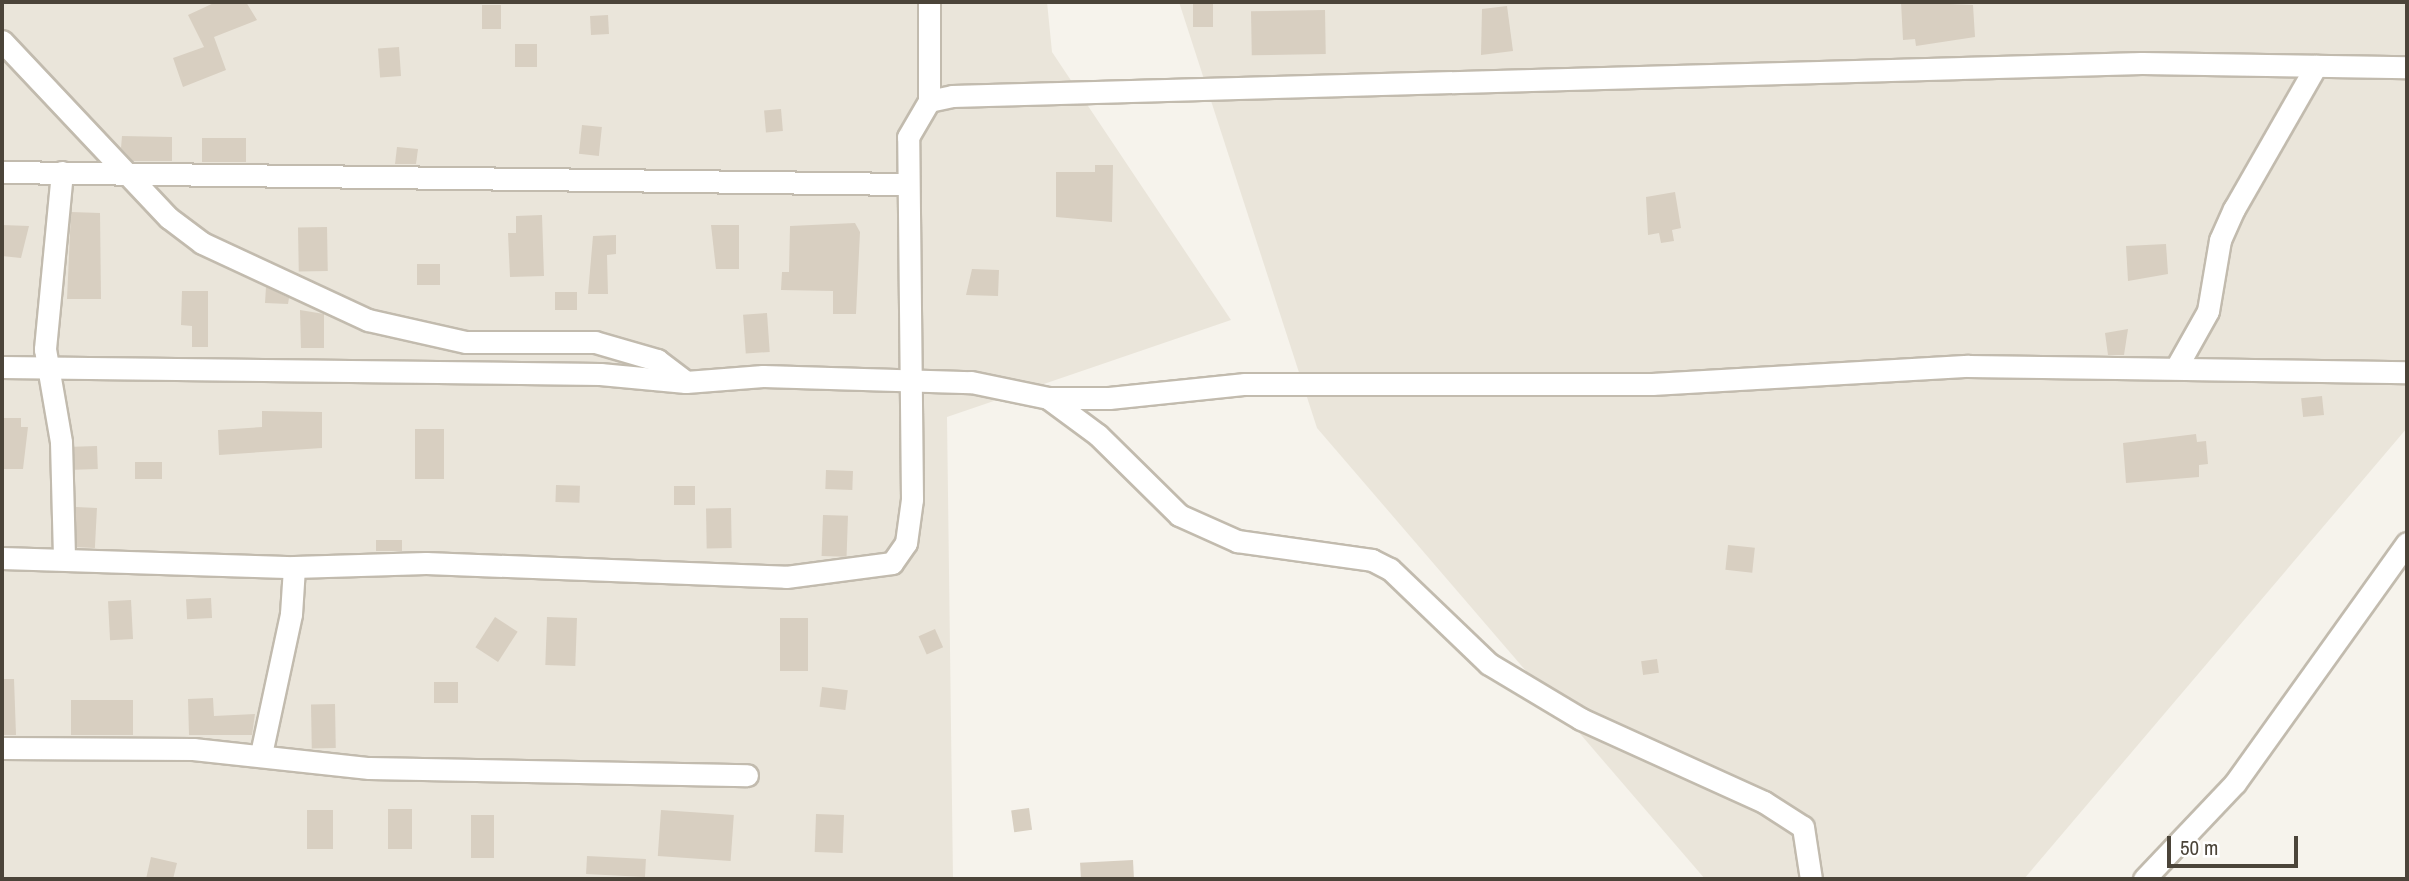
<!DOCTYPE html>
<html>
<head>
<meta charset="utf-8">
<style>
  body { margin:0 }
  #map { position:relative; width:2409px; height:881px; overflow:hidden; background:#f6f3ec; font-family:"Archivo Narrow",sans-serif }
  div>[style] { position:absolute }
  .residential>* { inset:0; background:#eae5da }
  .building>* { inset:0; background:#d8cfc1; transform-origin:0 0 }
  .roads { filter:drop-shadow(2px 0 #c2bbae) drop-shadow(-2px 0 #c2bbae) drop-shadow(0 2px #c2bbae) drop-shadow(0 -2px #c2bbae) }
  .minor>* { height:21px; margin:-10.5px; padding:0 10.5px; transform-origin:10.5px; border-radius:10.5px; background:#fff }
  span { translate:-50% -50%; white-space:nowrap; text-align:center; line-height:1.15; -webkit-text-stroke:6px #fff; paint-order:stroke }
  .frame { position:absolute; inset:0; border:4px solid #4b4439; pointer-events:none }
  .scale { position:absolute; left:2167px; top:836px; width:131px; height:32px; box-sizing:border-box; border:4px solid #4b4439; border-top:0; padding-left:9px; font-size:21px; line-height:24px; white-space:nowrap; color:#4b4439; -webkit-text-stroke:5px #fff; paint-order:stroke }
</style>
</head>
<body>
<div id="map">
  <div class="residential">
    <i style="clip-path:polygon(2px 2px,1047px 2px,1052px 52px,1231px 320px,947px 417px,953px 879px,2px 879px)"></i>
    <i style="clip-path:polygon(1179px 2px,2407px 2px,2407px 428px,2024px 879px,1705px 879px,1317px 428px)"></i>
  </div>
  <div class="building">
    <i style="clip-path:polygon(216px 2px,246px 2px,257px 20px,214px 37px,226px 70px,183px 87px,173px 58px,204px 47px,188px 15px)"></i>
    <i style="left:1193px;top:2px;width:20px;height:25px"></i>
    <i style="clip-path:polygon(1901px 2px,1973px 5px,1975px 37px,1916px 46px,1915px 39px,1903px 40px)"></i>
    <i style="left:482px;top:5px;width:19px;height:24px"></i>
    <i style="clip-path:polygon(1507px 6px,1513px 51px,1481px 55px,1482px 9px)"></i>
    <i style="left:1325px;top:10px;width:44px;height:74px;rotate:89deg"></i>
    <i style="left:608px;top:15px;width:19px;height:18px;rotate:87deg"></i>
    <i style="left:515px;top:44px;width:22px;height:23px"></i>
    <i style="left:399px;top:47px;width:29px;height:21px;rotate:86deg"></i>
    <i style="left:781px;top:109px;width:22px;height:17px;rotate:85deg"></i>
    <i style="left:582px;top:125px;width:20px;height:29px;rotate:6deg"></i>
    <i style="clip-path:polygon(122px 136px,172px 137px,172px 161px,133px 161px,121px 148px)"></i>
    <i style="left:202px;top:138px;width:44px;height:24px"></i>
    <i style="clip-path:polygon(397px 147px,418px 149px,416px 164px,395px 164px)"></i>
    <i style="clip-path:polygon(1095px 165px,1113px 165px,1112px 222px,1056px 217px,1056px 172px,1095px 172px)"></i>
    <i style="clip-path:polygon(1675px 192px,1681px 228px,1672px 230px,1674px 241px,1661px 243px,1659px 233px,1648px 235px,1646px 197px)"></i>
    <i style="clip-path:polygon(71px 212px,100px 213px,101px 299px,67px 299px)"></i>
    <i style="clip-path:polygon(542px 215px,544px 276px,510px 277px,508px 233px,516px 233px,516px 216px)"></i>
    <i style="clip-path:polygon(855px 223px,860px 232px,856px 314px,833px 314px,833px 291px,781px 290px,782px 272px,789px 272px,790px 226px)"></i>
    <i style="clip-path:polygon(2px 225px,29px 226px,21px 258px,2px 256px)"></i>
    <i style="clip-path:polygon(711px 225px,739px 225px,739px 269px,716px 269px)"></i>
    <i style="left:327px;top:227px;width:44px;height:29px;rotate:89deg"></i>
    <i style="clip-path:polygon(616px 235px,616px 254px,607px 255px,608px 294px,588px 294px,593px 236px)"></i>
    <i style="clip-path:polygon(2166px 244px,2168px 274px,2128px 281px,2126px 246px)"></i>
    <i style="left:417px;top:264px;width:23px;height:21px"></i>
    <i style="clip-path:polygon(972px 269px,999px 270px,998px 296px,966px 295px)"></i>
    <i style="clip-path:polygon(266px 287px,289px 298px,288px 304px,265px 303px)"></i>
    <i style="clip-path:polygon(182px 291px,208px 291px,208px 347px,192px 347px,192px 326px,181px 325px)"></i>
    <i style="left:555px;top:292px;width:22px;height:18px"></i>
    <i style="clip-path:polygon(300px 310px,324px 314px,324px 348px,301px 348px)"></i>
    <i style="left:767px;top:313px;width:39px;height:24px;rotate:86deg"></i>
    <i style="clip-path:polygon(2128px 329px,2124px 355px,2108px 355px,2105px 333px)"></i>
    <i style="left:2322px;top:396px;width:19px;height:21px;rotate:84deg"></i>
    <i style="clip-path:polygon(262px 411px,322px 412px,322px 448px,219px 455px,218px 430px,262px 427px)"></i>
    <i style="clip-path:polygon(2px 418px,21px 418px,21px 427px,28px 427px,23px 469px,2px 469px)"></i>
    <i style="left:415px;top:429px;width:29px;height:50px"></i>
    <i style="clip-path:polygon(2196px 434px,2197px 442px,2206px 441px,2208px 464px,2199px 465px,2199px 477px,2126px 483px,2123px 443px)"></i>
    <i style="left:97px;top:446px;width:23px;height:23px;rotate:88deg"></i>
    <i style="left:162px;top:462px;width:17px;height:27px;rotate:90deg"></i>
    <i style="left:826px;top:470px;width:27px;height:19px;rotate:2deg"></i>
    <i style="left:556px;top:485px;width:24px;height:17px;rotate:2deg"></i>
    <i style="left:674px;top:486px;width:21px;height:19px"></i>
    <i style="left:76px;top:507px;width:21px;height:40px;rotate:3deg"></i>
    <i style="left:731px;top:508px;width:40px;height:25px;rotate:89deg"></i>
    <i style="left:823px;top:515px;width:25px;height:41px;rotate:2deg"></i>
    <i style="left:376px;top:540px;width:26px;height:11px"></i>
    <i style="left:1728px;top:545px;width:27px;height:25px;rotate:6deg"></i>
    <i style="left:211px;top:598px;width:20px;height:25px;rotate:87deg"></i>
    <i style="left:131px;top:600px;width:39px;height:23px;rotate:87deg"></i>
    <i style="left:495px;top:617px;width:27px;height:36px;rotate:33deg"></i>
    <i style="left:547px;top:617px;width:30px;height:48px;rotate:2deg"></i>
    <i style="left:780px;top:618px;width:28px;height:53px"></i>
    <i style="left:935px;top:629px;width:20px;height:18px;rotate:66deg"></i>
    <i style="left:1657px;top:659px;width:14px;height:16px;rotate:82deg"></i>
    <i style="clip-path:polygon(2px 679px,14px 679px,16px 735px,2px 735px)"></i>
    <i style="left:434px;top:682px;width:24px;height:21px"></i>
    <i style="left:822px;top:687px;width:26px;height:20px;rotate:7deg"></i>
    <i style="clip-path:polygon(213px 698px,214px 716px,255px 714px,252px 735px,189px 735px,188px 699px)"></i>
    <i style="left:71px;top:700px;width:62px;height:35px"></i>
    <i style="left:335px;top:704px;width:44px;height:24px;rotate:89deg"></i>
    <i style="left:1029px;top:808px;width:22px;height:18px;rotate:82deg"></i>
    <i style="left:388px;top:809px;width:24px;height:40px"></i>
    <i style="left:307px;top:810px;width:26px;height:39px"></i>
    <i style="left:661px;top:810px;width:73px;height:46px;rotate:4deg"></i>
    <i style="left:816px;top:814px;width:28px;height:38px;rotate:2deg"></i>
    <i style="left:471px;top:815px;width:23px;height:43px"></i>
    <i style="left:587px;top:856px;width:59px;height:18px;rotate:3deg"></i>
    <i style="clip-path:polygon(151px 857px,177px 863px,173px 879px,146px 879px)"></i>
    <i style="left:1133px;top:860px;width:19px;height:53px;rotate:87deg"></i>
  </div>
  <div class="roads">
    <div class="minor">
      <i style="left:929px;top:2px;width:99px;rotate:90deg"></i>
      <i style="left:2px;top:41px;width:243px;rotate:46.7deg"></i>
      <i style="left:169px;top:218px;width:41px;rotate:37.1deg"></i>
      <i style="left:202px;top:243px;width:183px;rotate:24.9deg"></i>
      <i style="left:368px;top:320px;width:100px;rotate:12.7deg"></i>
      <i style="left:466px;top:342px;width:129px"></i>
      <i style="left:595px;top:342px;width:65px;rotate:16.2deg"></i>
      <i style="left:657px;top:360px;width:36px;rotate:37deg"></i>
      <i style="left:2px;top:172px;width:904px;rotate:0.76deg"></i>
      <i style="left:62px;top:172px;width:178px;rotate:95.5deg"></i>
      <i style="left:45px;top:349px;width:94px;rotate:80.2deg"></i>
      <i style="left:61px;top:442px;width:113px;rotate:88.5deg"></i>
      <i style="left:2px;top:367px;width:598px;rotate:0.67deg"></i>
      <i style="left:600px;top:374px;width:86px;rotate:5.3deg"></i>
      <i style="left:686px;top:382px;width:77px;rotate:-4.5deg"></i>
      <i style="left:763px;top:376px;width:208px;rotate:1.7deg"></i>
      <i style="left:971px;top:382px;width:79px;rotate:11.7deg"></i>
      <i style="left:1048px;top:398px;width:61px"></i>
      <i style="left:1109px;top:398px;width:137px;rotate:-5.9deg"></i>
      <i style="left:1245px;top:384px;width:407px"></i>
      <i style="left:1652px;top:384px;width:317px;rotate:-3.3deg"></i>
      <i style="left:1968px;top:366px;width:439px;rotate:0.8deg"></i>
      <i style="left:2176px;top:368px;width:65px;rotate:-60.7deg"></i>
      <i style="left:2208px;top:311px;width:72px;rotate:-80.4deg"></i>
      <i style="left:2220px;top:240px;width:34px;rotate:-66deg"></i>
      <i style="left:2234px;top:209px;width:165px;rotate:-60.2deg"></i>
      <i style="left:1048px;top:398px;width:62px;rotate:36.5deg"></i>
      <i style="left:1098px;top:435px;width:114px;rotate:44.6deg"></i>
      <i style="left:1179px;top:515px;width:64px;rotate:24.1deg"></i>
      <i style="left:1237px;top:541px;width:136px;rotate:8deg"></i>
      <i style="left:1372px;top:560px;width:20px;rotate:27deg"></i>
      <i style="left:1390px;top:569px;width:137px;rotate:43.8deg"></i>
      <i style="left:1489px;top:664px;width:107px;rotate:30.9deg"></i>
      <i style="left:1581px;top:719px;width:201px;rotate:24.4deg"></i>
      <i style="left:1764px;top:802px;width:46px;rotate:32.7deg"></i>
      <i style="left:1803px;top:827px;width:53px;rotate:81.3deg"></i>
      <i style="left:2px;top:558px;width:292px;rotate:1.8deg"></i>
      <i style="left:294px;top:567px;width:132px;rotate:-1.7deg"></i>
      <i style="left:426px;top:563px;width:360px;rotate:2.2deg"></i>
      <i style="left:786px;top:577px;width:107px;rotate:-7.5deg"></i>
      <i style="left:892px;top:563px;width:24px;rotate:-55deg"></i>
      <i style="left:906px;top:543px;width:44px;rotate:-82.2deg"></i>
      <i style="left:912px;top:499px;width:362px;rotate:-90.6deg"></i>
      <i style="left:908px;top:137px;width:42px;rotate:-59.7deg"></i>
      <i style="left:929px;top:101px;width:24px;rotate:-12deg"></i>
      <i style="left:952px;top:96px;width:1190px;rotate:-1.59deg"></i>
      <i style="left:2142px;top:63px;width:265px;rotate:0.9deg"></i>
      <i style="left:2px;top:748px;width:191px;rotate:0.3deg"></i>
      <i style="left:193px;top:749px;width:177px;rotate:6.2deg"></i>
      <i style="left:369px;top:768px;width:378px;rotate:1.1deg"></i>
      <i style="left:261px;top:754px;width:143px;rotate:-77.9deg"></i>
      <i style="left:291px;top:614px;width:47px;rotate:-86.3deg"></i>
      <i style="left:2144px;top:879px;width:132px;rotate:-46.5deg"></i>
      <i style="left:2235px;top:783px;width:295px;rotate:-54.4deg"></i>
    </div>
  </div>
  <div class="frame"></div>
  <div class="scale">50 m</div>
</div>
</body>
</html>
